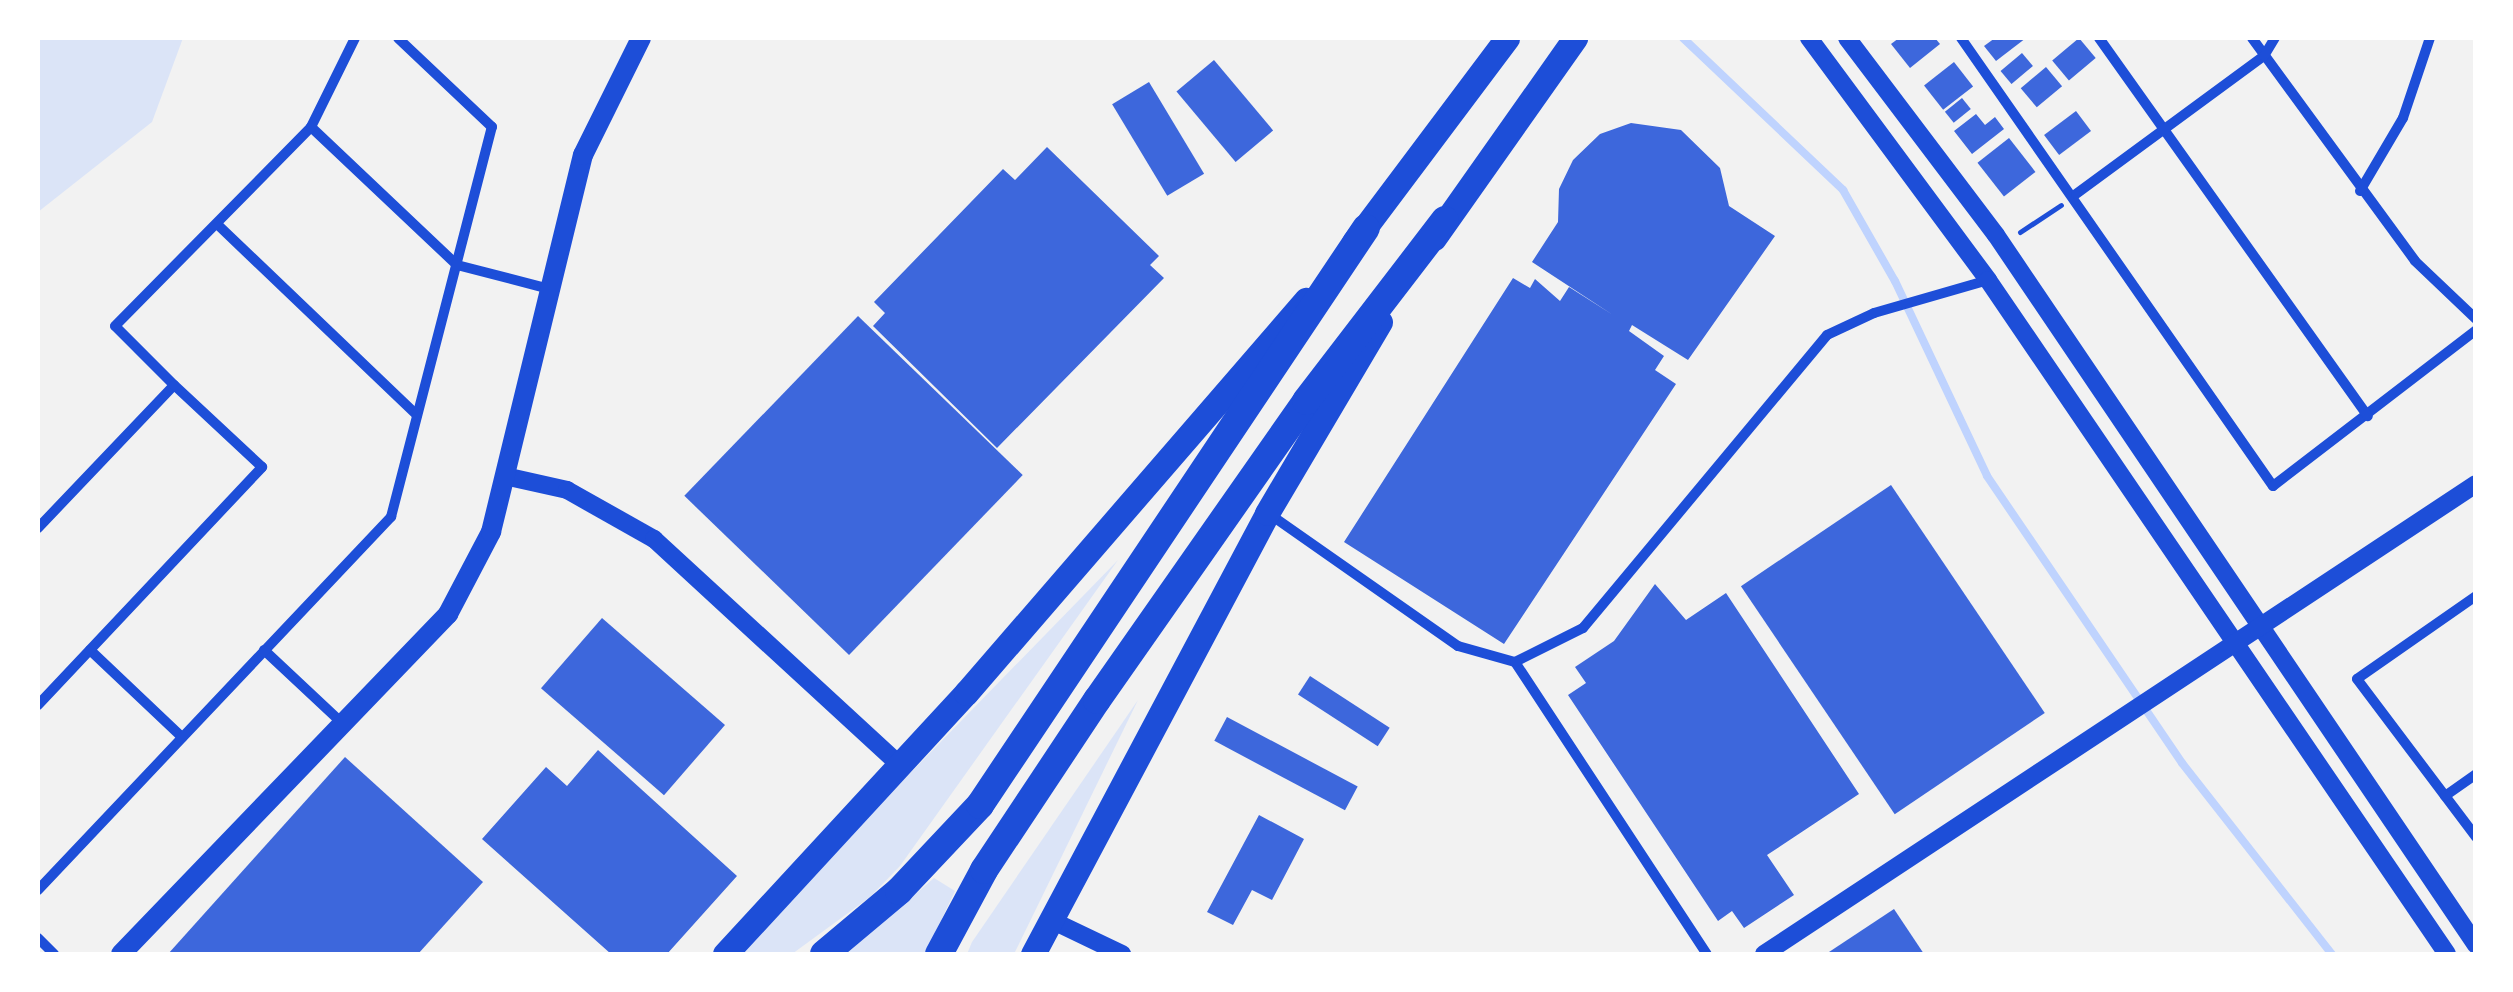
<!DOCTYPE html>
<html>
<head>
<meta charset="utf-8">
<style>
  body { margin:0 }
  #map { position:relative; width:2513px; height:992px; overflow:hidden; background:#f2f2f2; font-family:"Crimson Pro",serif }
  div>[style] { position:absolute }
  .green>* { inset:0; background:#dbe4f7 }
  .stream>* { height:8px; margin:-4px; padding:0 4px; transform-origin:4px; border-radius:4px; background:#bfd3fe }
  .building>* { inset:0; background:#3d67dc; transform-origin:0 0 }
  .path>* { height:5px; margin:-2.5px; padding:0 2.5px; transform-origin:2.5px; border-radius:2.5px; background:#1d4ed8 }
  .minor>* { height:10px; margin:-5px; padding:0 5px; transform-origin:5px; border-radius:5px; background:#1d4ed8 }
  .tertiary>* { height:18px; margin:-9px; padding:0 9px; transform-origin:9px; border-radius:9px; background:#1d4ed8 }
  .secondary>* { height:20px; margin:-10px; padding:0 10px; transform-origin:10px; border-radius:10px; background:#1d4ed8 }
  .trunk>* { height:25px; margin:-12.5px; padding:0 12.5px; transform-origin:12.5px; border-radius:12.5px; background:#1d4ed8 }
  .motorway>* { height:28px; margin:-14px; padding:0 14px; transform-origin:14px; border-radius:14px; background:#1d4ed8 }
  span { translate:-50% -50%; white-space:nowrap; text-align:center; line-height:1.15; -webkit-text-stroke:10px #fff; paint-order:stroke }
  .frame { position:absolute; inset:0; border:40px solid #fff; pointer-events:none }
</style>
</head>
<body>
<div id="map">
  <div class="green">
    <i style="clip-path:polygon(38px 38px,183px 38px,152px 122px,38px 212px)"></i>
    <i style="clip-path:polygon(1118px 560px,900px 866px,870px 897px,792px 954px,734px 954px)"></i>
    <i style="clip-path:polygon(1138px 700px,1014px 954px,967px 954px,972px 942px)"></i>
    <i style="clip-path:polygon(934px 878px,955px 891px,925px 954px,846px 954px)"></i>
  </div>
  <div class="stream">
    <i style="left:1683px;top:38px;width:221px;rotate:43.5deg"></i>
    <i style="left:1843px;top:190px;width:105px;rotate:60.3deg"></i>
    <i style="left:1895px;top:281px;width:216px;rotate:64.7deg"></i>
    <i style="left:1987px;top:476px;width:347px;rotate:55.8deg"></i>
    <i style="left:2182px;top:763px;width:243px;rotate:51.9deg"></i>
  </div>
  <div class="building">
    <i style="clip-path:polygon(1899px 38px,1935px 38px,1940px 44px,1910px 68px,1891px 44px)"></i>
    <i style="clip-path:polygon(1995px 38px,2026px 38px,1996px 61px,1984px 46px)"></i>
    <i style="left:2079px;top:38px;width:26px;height:35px;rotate:50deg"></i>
    <i style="left:2022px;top:53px;width:17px;height:28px;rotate:50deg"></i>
    <i style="left:1214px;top:60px;width:92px;height:49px;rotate:50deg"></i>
    <i style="left:1954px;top:62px;width:31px;height:38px;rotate:52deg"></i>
    <i style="left:2046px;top:67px;width:25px;height:33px;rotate:50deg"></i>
    <i style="left:1149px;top:82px;width:107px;height:43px;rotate:59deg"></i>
    <i style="left:1962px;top:98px;width:14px;height:22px;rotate:51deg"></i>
    <i style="left:2076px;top:111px;width:25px;height:40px;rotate:53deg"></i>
    <i style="clip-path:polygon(1976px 114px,1985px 125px,1995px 117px,2004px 129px,1972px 154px,1954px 131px)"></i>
    <i style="clip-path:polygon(1631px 123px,1681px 130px,1720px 168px,1729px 206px,1775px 236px,1688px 360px,1632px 325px,1629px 331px,1664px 356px,1655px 370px,1676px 384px,1504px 644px,1344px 542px,1513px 278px,1530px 288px,1535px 279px,1560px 301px,1569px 287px,1613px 315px,1532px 262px,1558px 222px,1559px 189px,1573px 160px,1600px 134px)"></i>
    <i style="left:2009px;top:138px;width:43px;height:40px;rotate:52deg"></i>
    <i style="clip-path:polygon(1047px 147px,1159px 256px,1150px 265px,1164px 278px,997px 448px,873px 326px,885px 313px,874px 302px,1003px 169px,1015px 180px)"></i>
    <i style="left:858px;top:316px;width:229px;height:250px;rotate:44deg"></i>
    <i style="left:1891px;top:485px;width:275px;height:181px;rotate:56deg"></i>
    <i style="clip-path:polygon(1655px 584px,1686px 620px,1726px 593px,1859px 794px,1767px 855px,1794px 895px,1744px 928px,1732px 911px,1718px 921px,1568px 695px,1586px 683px,1575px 667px,1614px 641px)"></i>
    <i style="left:602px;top:618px;width:163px;height:93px;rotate:41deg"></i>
    <i style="left:1310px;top:676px;width:95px;height:22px;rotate:33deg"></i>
    <i style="left:1227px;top:717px;width:148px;height:27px;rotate:28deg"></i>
    <i style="clip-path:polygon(598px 750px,737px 876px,667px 954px,611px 954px,482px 839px,546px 767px,567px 786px)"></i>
    <i style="clip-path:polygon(345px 757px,483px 882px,418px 954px,168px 954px)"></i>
    <i style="clip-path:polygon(1259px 815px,1304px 839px,1272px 900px,1252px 890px,1233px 925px,1207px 912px)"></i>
    <i style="clip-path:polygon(1894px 909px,1924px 954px,1826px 954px)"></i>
  </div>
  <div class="path">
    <i style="left:2020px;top:232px;width:49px;rotate:-33.4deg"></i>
  </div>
  <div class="minor">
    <i style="left:1961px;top:38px;width:546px;rotate:55.15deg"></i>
    <i style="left:2273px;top:486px;width:256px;rotate:-37.5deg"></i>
    <i style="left:2099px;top:38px;width:464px;rotate:54.6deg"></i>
    <i style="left:2252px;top:38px;width:276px;rotate:53.8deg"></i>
    <i style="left:2415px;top:261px;width:84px;rotate:43.6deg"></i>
    <i style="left:311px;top:127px;width:201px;rotate:43.4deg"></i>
    <i style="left:457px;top:265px;width:96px;rotate:14.5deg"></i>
    <i style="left:2360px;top:191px;width:85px;rotate:-59.5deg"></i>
    <i style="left:2403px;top:118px;width:84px;rotate:-71.4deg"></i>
    <i style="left:2076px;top:194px;width:233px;rotate:-36.3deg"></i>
    <i style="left:2264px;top:56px;width:21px;rotate:-59deg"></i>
    <i style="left:218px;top:225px;width:275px;rotate:43.7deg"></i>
    <i style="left:1268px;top:513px;width:232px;rotate:35deg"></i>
    <i style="left:1458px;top:646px;width:59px;rotate:15.7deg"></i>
    <i style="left:1515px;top:662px;width:349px;rotate:56.7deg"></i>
    <i style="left:38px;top:528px;width:197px;rotate:-46.4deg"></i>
    <i style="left:174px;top:385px;width:83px;rotate:-135deg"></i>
    <i style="left:115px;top:326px;width:279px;rotate:-45.4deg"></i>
    <i style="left:311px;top:127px;width:99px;rotate:-63.7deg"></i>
    <i style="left:2476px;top:596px;width:145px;rotate:145.1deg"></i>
    <i style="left:2357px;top:679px;width:198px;rotate:53deg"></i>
    <i style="left:90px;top:650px;width:127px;rotate:43.4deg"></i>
    <i style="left:264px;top:650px;width:107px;rotate:43.1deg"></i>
    <i style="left:1515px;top:662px;width:76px;rotate:-26.6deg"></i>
    <i style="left:1583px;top:628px;width:381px;rotate:-50.2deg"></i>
    <i style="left:1827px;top:335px;width:52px;rotate:-25.1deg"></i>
    <i style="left:1874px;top:313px;width:119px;rotate:-16.1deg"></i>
    <i style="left:38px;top:705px;width:327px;rotate:-46.7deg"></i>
    <i style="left:262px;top:467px;width:120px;rotate:-137deg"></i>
    <i style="left:2445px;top:796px;width:38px;rotate:-35deg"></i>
    <i style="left:38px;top:890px;width:514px;rotate:-46.58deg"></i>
    <i style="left:391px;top:517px;width:403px;rotate:-75.5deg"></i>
    <i style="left:492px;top:127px;width:129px;rotate:-136.6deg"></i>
    <i style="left:38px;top:938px;width:23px;rotate:45deg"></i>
  </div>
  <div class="tertiary">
    <i style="left:1809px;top:38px;width:301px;rotate:53.5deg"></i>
    <i style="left:1988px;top:280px;width:815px;rotate:55.74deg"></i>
    <i style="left:1847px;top:38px;width:247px;rotate:52.9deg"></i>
    <i style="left:1996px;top:235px;width:857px;rotate:55.94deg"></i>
    <i style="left:505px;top:476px;width:64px;rotate:12.7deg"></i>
    <i style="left:567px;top:490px;width:100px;rotate:29.4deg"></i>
    <i style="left:654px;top:539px;width:334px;rotate:42.6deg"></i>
    <i style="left:1051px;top:920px;width:79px;rotate:25.6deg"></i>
    <i style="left:1764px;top:954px;width:853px;rotate:-33.43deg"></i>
  </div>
  <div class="secondary">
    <i style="left:121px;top:954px;width:472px;rotate:-46.1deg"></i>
    <i style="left:448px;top:614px;width:93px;rotate:-62.3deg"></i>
    <i style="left:491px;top:532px;width:388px;rotate:-76.3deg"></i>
    <i style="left:583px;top:155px;width:131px;rotate:-63.6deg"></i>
  </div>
  <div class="trunk">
    <i style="left:1434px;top:238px;width:245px;rotate:-54.8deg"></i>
    <i style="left:1354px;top:242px;width:255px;rotate:-53.1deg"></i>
    <i style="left:725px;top:954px;width:355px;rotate:-47.3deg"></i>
    <i style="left:966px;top:693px;width:520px;rotate:-49.14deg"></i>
    <i style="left:1033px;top:954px;width:499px;rotate:-62deg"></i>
    <i style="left:1267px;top:513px;width:222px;rotate:-59.4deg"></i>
  </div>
  <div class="motorway">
    <i style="left:824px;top:954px;width:98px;rotate:-40deg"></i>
    <i style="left:899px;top:891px;width:118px;rotate:-46.7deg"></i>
    <i style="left:980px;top:805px;width:694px;rotate:-56.22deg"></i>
    <i style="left:939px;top:954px;width:95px;rotate:-61.8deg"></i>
    <i style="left:984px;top:870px;width:204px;rotate:-56.4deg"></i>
    <i style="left:1097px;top:700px;width:365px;rotate:-55deg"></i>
    <i style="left:1306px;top:401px;width:228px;rotate:-52.5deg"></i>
  </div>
  <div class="frame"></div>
</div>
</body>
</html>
